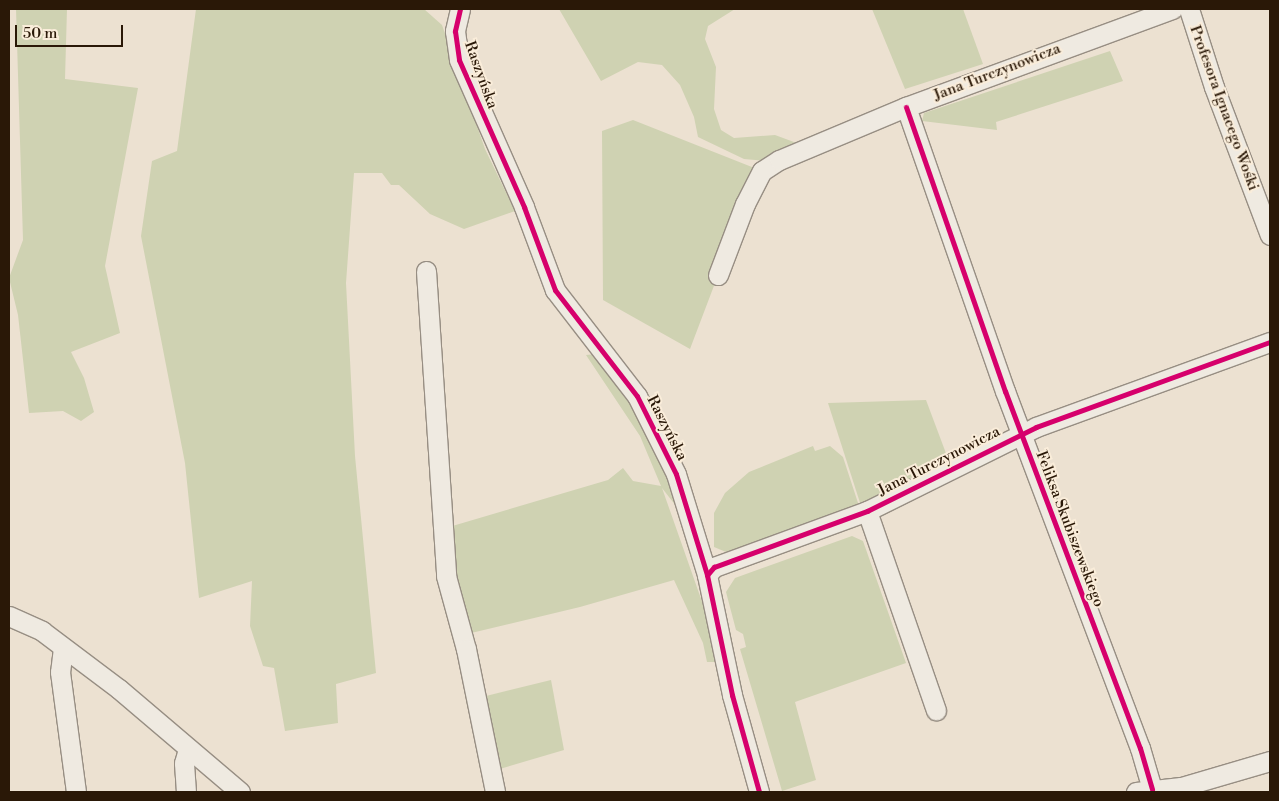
<!DOCTYPE html>
<html>
<head>
<meta charset="utf-8">
<style>
  body { margin:0 }
  #map { position:relative; width:1279px; height:801px; overflow:hidden; background:#ece1d1; font-family:"Libre Bodoni",serif }
  div>[style] { position:absolute }
  .green>* { inset:0; background:#cfd2b2 }
  .roads { filter:drop-shadow(1px 0 #978e83) drop-shadow(-1px 0 #978e83) drop-shadow(0 1px #978e83) drop-shadow(0 -1px #978e83) }
  .minor>* { height:19px; margin:-9.5px; padding:0 9.5px; transform-origin:9.5px; border-radius:9.5px; background:#efeae1 }
  .cycleway>* { height:5px; margin:-2.5px; padding:0 2.5px; transform-origin:2.5px; border-radius:2.5px; background:#d6006c }
  span { translate:-50% -50%; white-space:nowrap; text-align:center; line-height:1.15; -webkit-text-stroke:4px #faedda; paint-order:stroke }
  .street-label { font-size:15px; color:#2a1807 }
  .frame { position:absolute; inset:0; border:10px solid #2a1807; pointer-events:none }
  .scale { position:absolute; left:15px; top:25px; width:108px; height:22px; box-sizing:border-box; border:2px solid #2a1807; border-top:0; padding-left:6px; font-size:15px; line-height:18px; white-space:nowrap; color:#2a1807; -webkit-text-stroke:4px #faedda; paint-order:stroke }
</style>
</head>
<body>
<div id="map">
  <div class="green">
    <i style="clip-path:polygon(16px 9px,67px 9px,65px 79px,138px 88px,105px 266px,120px 333px,71px 352px,84px 378px,94px 412px,81px 421px,63px 411px,29px 413px,18px 315px,9px 278px,23px 240px)"></i>
    <i style="clip-path:polygon(196px 9px,424px 9px,442px 25px,485px 149px,515px 211px,464px 229px,430px 214px,399px 185px,391px 185px,382px 173px,354px 173px,346px 283px,355px 456px,376px 673px,336px 684px,338px 723px,285px 731px,274px 668px,263px 666px,250px 626px,252px 581px,199px 598px,185px 463px,141px 236px,152px 161px,177px 151px)"></i>
    <i style="clip-path:polygon(559px 9px,735px 9px,708px 26px,705px 39px,716px 67px,714px 109px,721px 130px,734px 138px,775px 135px,802px 145px,767px 161px,744px 159px,698px 137px,694px 117px,680px 85px,662px 65px,638px 62px,601px 81px)"></i>
    <i style="clip-path:polygon(872px 9px,963px 9px,983px 64px,905px 89px)"></i>
    <i style="clip-path:polygon(1110px 51px,1123px 81px,996px 122px,997px 130px,922px 121px,924px 113px)"></i>
    <i style="clip-path:polygon(633px 120px,762px 171px,745px 204px,690px 349px,603px 300px,602px 131px)"></i>
    <i style="clip-path:polygon(596px 354px,639px 406px,683px 515px,662px 488px,706px 613px,716px 662px,707px 662px,703px 643px,674px 580px,580px 607px,467px 634px,455px 593px,449px 527px,608px 480px,623px 468px,633px 481px,661px 486px,640px 436px,586px 355px)"></i>
    <i style="clip-path:polygon(926px 400px,950px 464px,862px 509px,828px 403px)"></i>
    <i style="clip-path:polygon(813px 446px,815px 451px,830px 446px,843px 457px,859px 506px,750px 545px,726px 552px,714px 547px,714px 513px,725px 493px,749px 472px)"></i>
    <i style="clip-path:polygon(852px 536px,863px 541px,906px 663px,795px 702px,816px 780px,782px 791px,740px 649px,746px 647px,743px 634px,736px 630px,726px 592px,735px 578px)"></i>
    <i style="clip-path:polygon(551px 680px,564px 750px,496px 770px,482px 697px)"></i>
  </div>
  <div class="roads">
    <div class="minor">
      <i style="left:460px;top:9px;width:23px;rotate:103deg"></i>
      <i style="left:455px;top:31px;width:29px;rotate:82deg"></i>
      <i style="left:459px;top:60px;width:161px;rotate:66.1deg"></i>
      <i style="left:524px;top:207px;width:89px;rotate:69.5deg"></i>
      <i style="left:555px;top:290px;width:134px;rotate:52.3deg"></i>
      <i style="left:637px;top:396px;width:87px;rotate:63.4deg"></i>
      <i style="left:676px;top:474px;width:106px;rotate:72.9deg"></i>
      <i style="left:707px;top:575px;width:123px;rotate:78.2deg"></i>
      <i style="left:732px;top:695px;width:101px;rotate:74.4deg"></i>
      <i style="left:1189px;top:9px;width:82px;rotate:72.2deg"></i>
      <i style="left:1214px;top:87px;width:158px;rotate:69.3deg"></i>
      <i style="left:906px;top:107px;width:301px;rotate:70.8deg"></i>
      <i style="left:1005px;top:391px;width:382px;rotate:69.3deg"></i>
      <i style="left:1140px;top:748px;width:43px;rotate:73.7deg"></i>
      <i style="left:426px;top:271px;width:306px;rotate:86.2deg"></i>
      <i style="left:446px;top:576px;width:76px;rotate:74.7deg"></i>
      <i style="left:466px;top:649px;width:146px;rotate:78.5deg"></i>
      <i style="left:718px;top:275px;width:76px;rotate:-69.2deg"></i>
      <i style="left:745px;top:204px;width:37px;rotate:-63deg"></i>
      <i style="left:762px;top:171px;width:20px;rotate:-33deg"></i>
      <i style="left:779px;top:160px;width:138px;rotate:-22.7deg"></i>
      <i style="left:906px;top:107px;width:284px;rotate:-20.2deg"></i>
      <i style="left:867px;top:511px;width:211px;rotate:70.9deg"></i>
      <i style="left:707px;top:575px;width:11px;rotate:-49deg"></i>
      <i style="left:714px;top:567px;width:163px;rotate:-20.1deg"></i>
      <i style="left:867px;top:511px;width:189px;rotate:-26.4deg"></i>
      <i style="left:1036px;top:427px;width:249px;rotate:-20deg"></i>
      <i style="left:9px;top:616px;width:36px;rotate:24deg"></i>
      <i style="left:42px;top:631px;width:96px;rotate:37deg"></i>
      <i style="left:119px;top:689px;width:159px;rotate:40.4deg"></i>
      <i style="left:63px;top:648px;width:24px;rotate:97deg"></i>
      <i style="left:60px;top:672px;width:121px;rotate:82.4deg"></i>
      <i style="left:186px;top:792px;width:29px;rotate:-94deg"></i>
      <i style="left:184px;top:763px;width:15px;rotate:-74deg"></i>
      <i style="left:1136px;top:792px;width:45px;rotate:-6.3deg"></i>
      <i style="left:1181px;top:787px;width:93px;rotate:-16.3deg"></i>
    </div>
  </div>
  <div class="cycleway">
    <i style="left:460px;top:9px;width:23px;rotate:103deg"></i>
    <i style="left:455px;top:31px;width:29px;rotate:82deg"></i>
    <i style="left:459px;top:60px;width:161px;rotate:66.1deg"></i>
    <i style="left:524px;top:207px;width:89px;rotate:69.5deg"></i>
    <i style="left:555px;top:290px;width:134px;rotate:52.3deg"></i>
    <i style="left:637px;top:396px;width:87px;rotate:63.4deg"></i>
    <i style="left:676px;top:474px;width:106px;rotate:72.9deg"></i>
    <i style="left:707px;top:575px;width:123px;rotate:78.2deg"></i>
    <i style="left:732px;top:695px;width:101px;rotate:74.4deg"></i>
    <i style="left:906px;top:107px;width:301px;rotate:70.8deg"></i>
    <i style="left:1005px;top:391px;width:382px;rotate:69.3deg"></i>
    <i style="left:1140px;top:748px;width:43px;rotate:73.7deg"></i>
    <i style="left:707px;top:575px;width:11px;rotate:-49deg"></i>
    <i style="left:714px;top:567px;width:163px;rotate:-20.1deg"></i>
    <i style="left:867px;top:511px;width:189px;rotate:-26.4deg"></i>
    <i style="left:1036px;top:427px;width:249px;rotate:-20deg"></i>
  </div>
  <div class="street-label">
    <span style="left:997px;top:72px;rotate:-21deg">Jana Turczynowicza</span>
    <span style="left:481px;top:75px;rotate:70deg">Raszyńska</span>
    <span style="left:1224px;top:108px;rotate:70deg">Profesora Ignacego Wośki</span>
    <span style="left:667px;top:428px;rotate:63deg">Raszyńska</span>
    <span style="left:939px;top:461px;rotate:-27deg">Jana Turczynowicza</span>
    <span style="left:1070px;top:529px;rotate:69deg">Feliksa Skubiszewskiego</span>
  </div>
  <div class="frame"></div>
  <div class="scale">50 m</div>
</div>
</body>
</html>
